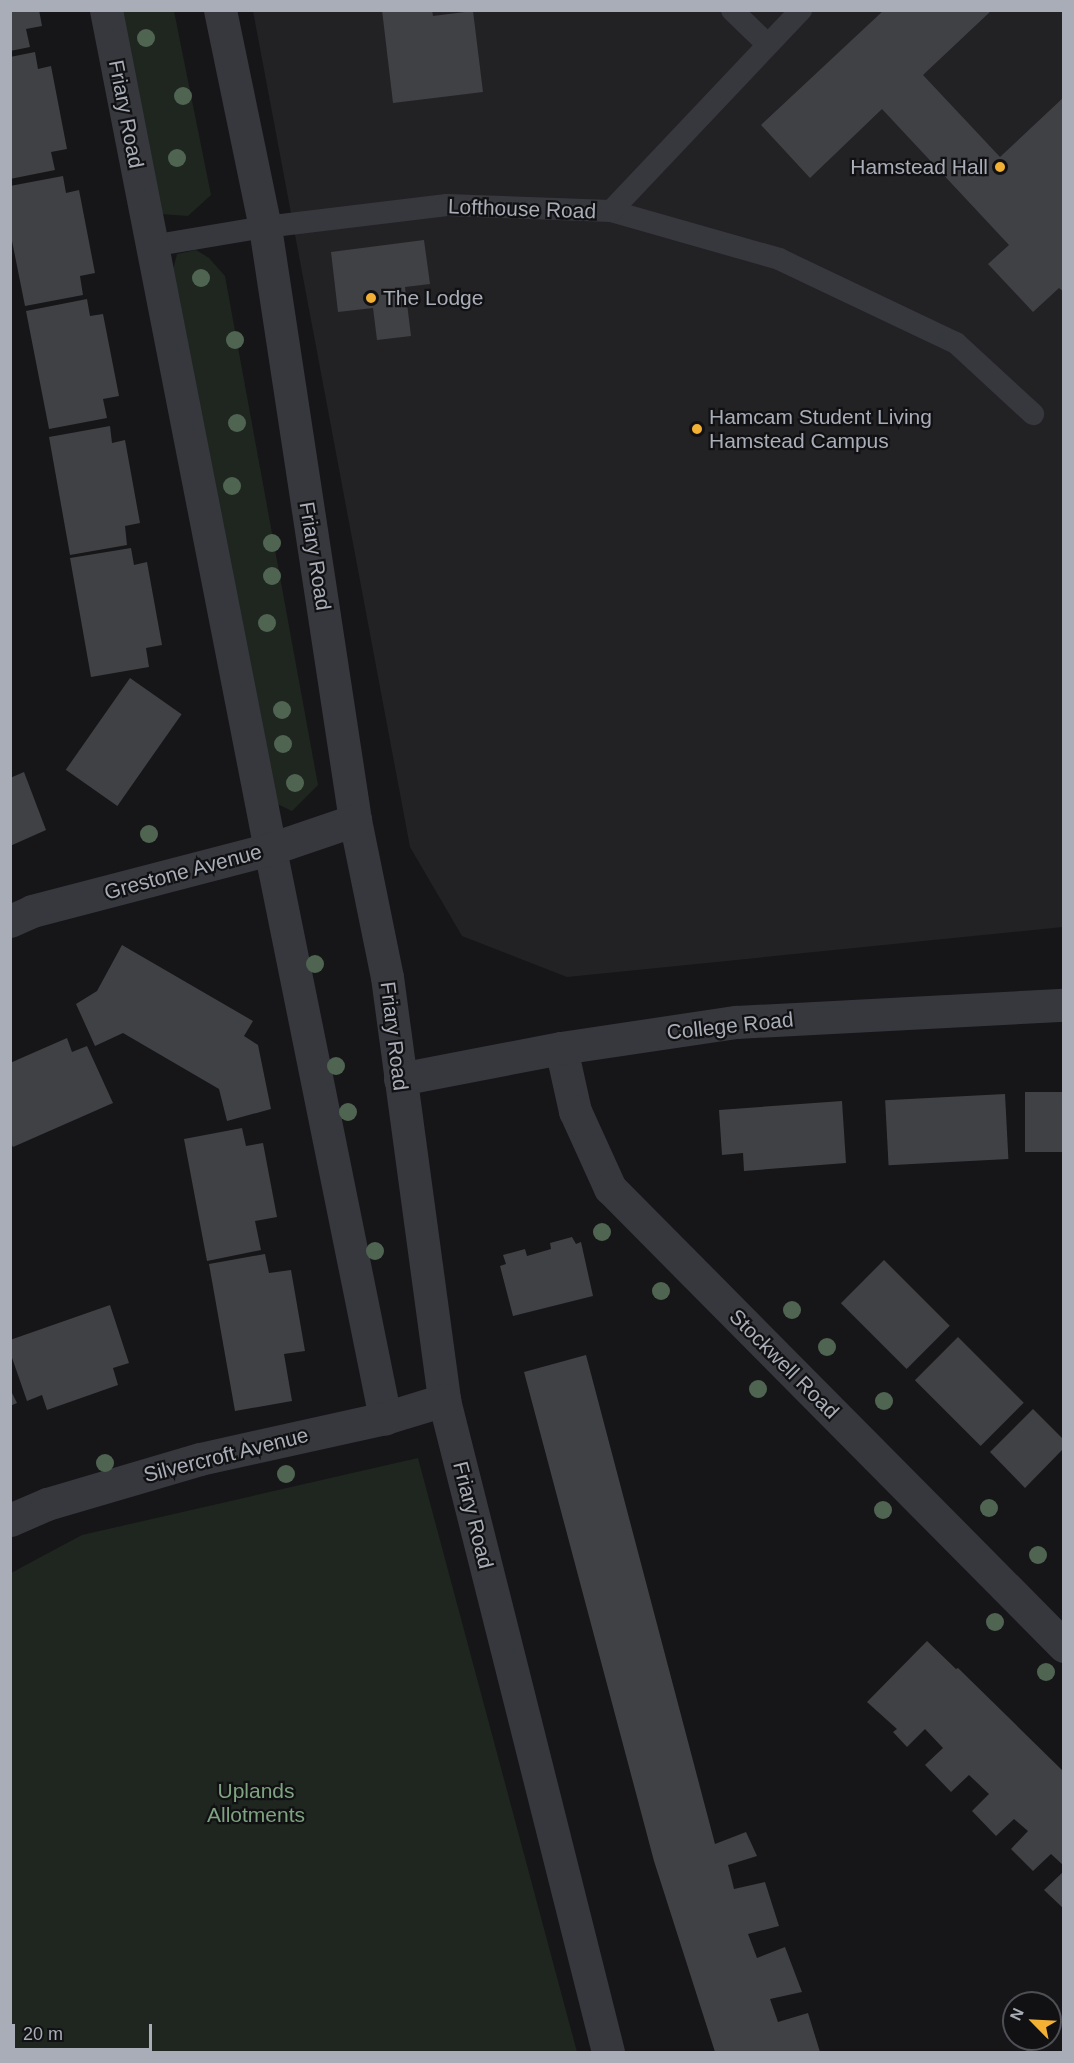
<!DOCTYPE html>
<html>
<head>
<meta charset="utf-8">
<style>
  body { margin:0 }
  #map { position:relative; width:1074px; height:2063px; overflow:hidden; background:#161618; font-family:Helvetica,sans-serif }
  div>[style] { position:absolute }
  .built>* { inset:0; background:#222225 }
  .green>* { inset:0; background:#1e261f }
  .building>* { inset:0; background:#404145; transform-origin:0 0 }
  .service>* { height:22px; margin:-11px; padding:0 11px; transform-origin:11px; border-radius:11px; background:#37383d }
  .minor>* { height:33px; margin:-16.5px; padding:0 16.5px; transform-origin:16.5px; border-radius:16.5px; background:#37383d }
  .trees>* { width:18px; height:18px; margin:-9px; border-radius:50%; background:#506452 }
  .dots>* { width:16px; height:16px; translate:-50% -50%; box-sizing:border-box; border:3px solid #111113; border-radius:50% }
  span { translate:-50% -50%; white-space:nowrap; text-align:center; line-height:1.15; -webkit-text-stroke:4.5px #111113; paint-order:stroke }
  .street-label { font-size:21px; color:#a8adb8 }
  .poi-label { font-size:21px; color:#a8adb8 }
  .right { translate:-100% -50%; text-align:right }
  .left { translate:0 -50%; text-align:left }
  .park-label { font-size:21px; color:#7fa381 }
  .frame { position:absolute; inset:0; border:12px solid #a8adb8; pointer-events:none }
  .north { position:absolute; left:1002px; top:1991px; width:60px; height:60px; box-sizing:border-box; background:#111113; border:2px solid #4d4f55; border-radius:50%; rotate:294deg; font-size:16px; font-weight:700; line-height:24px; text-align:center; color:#a8adb8 }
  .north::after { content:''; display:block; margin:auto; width:21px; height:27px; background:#f2b134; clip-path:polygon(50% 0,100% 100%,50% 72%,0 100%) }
  .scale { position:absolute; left:12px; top:2024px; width:140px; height:27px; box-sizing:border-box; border:3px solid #a8adb8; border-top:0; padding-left:8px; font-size:18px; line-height:21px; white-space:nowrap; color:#a8adb8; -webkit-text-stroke:4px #111113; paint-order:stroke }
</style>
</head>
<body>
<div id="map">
  <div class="built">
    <i style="clip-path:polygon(253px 11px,1063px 11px,1063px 927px,567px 977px,462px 936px,410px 847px)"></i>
  </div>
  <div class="green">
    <i style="clip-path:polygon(122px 11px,174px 11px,211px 195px,188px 216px,161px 214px)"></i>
    <i style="clip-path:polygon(196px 250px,209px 258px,225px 276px,318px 785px,292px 811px,275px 803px,173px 270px,177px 254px)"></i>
    <i style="clip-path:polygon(418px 1458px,577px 2052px,11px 2052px,11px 1573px,82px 1535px)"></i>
  </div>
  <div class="building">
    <i style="clip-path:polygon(10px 10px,39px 10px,42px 26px,26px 29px,30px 47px,10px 51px)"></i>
    <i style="clip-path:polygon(382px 10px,432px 10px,433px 16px,473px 11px,483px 92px,393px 103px)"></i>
    <i style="clip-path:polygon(884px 10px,992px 10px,923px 75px,1000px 157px,1064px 97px,1064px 292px,1059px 288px,1033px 312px,988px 264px,1009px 245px,882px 109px,810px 178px,761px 125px)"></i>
    <i style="clip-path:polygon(35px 52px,38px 69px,51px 66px,67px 149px,51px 152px,55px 170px,10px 179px,10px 57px)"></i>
    <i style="clip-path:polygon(63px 176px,66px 193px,79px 190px,95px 273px,80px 276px,83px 295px,25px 306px,10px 231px,10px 186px)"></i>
    <i style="clip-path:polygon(424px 240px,430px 284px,405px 287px,411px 336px,377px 340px,373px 308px,338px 312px,331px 252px)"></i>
    <i style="clip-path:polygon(87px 299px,90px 316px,103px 314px,119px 396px,103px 399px,107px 418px,49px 429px,26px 311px)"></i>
    <i style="clip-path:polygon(110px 426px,112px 443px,125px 440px,140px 523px,125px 526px,127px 545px,70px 555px,49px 437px)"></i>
    <i style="clip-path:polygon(131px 548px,134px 565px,147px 562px,162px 645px,146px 648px,149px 667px,91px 677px,70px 558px)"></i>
    <i style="left:130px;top:678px;width:63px;height:112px;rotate:35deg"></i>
    <i style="clip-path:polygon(24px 772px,46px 830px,10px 846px,10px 778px)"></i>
    <i style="clip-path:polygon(122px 945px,253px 1021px,244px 1036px,258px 1045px,271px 1109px,227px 1121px,219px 1089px,123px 1033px,95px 1046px,76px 1004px,97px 991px)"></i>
    <i style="clip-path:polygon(67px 1038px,72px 1052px,87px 1046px,113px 1103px,13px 1147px,10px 1141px,10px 1063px)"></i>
    <i style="left:1064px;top:1092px;width:60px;height:39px;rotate:90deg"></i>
    <i style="left:1005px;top:1094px;width:65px;height:120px;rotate:87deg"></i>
    <i style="clip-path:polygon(842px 1101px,846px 1163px,744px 1171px,743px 1153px,722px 1155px,719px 1110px)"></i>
    <i style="clip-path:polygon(242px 1128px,246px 1146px,263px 1143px,277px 1217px,255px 1221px,261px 1250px,207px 1261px,184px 1139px)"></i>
    <i style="clip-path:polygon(572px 1237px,576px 1244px,581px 1242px,593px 1296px,513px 1316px,500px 1266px,506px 1264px,503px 1255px,525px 1249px,527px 1256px,551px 1249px,550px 1243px)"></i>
    <i style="clip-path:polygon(265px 1254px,269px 1273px,291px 1270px,305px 1351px,284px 1354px,292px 1401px,235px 1411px,209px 1264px)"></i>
    <i style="left:884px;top:1260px;width:93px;height:61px;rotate:45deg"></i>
    <i style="clip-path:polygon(110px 1305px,129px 1363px,113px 1368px,118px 1385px,47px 1410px,42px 1395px,27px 1401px,10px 1352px,10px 1340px)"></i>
    <i style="left:958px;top:1337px;width:93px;height:61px;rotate:45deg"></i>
    <i style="clip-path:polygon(586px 1355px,715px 1844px,746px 1832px,757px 1856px,728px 1865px,734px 1889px,765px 1882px,779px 1926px,748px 1934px,757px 1958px,785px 1947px,802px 1992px,770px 1999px,778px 2022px,808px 2013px,820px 2052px,715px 2052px,654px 1861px,524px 1372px)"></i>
    <i style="clip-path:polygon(10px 1389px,17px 1403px,10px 1406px)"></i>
    <i style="clip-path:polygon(1033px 1409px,1064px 1440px,1064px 1448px,1025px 1488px,990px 1452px)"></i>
    <i style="clip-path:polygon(927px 1641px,956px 1669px,958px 1668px,1064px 1772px,1064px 1866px,1051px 1854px,1033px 1871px,1011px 1849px,1028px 1831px,1014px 1819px,996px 1836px,972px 1811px,989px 1794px,969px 1775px,951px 1792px,925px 1765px,943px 1748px,925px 1729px,907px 1747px,893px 1732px,897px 1729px,867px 1702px)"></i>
    <i style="clip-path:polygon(1064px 1871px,1064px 1909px,1044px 1890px)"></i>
  </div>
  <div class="service">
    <i style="left:732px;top:10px;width:49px;rotate:44.2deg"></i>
    <i style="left:611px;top:211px;width:175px;rotate:15.9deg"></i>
    <i style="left:779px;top:259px;width:196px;rotate:25.4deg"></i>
    <i style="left:956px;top:343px;width:105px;rotate:42.7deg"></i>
    <i style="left:151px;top:246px;width:116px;rotate:-9.5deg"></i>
    <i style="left:265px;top:227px;width:183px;rotate:-6.9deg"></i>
    <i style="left:447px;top:205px;width:164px;rotate:2.1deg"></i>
    <i style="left:611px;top:211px;width:277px;rotate:-46.6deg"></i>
  </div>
  <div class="minor">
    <i style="left:106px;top:10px;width:855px;rotate:78.94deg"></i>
    <i style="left:270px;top:849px;width:581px;rotate:78.57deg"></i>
    <i style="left:220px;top:10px;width:222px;rotate:78.3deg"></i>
    <i style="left:265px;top:227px;width:600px;rotate:81.37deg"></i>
    <i style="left:355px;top:820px;width:160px;rotate:78.5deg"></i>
    <i style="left:387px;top:977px;width:427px;rotate:82.3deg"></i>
    <i style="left:444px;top:1400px;width:672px;rotate:75.88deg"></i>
    <i style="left:10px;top:921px;width:24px;rotate:-24deg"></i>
    <i style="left:32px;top:911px;width:246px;rotate:-14.6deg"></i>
    <i style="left:270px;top:849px;width:90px;rotate:-18.8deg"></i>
    <i style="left:561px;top:1048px;width:65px;rotate:77.5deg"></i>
    <i style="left:575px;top:1111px;width:85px;rotate:65.6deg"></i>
    <i style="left:610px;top:1188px;width:645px;rotate:45.25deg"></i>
    <i style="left:400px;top:1079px;width:164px;rotate:-10.9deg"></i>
    <i style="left:561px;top:1048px;width:177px;rotate:-8.5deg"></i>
    <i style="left:736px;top:1022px;width:328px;rotate:-3deg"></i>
    <i style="left:10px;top:1520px;width:40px;rotate:-23.4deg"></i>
    <i style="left:47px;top:1504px;width:159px;rotate:-16.4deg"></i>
    <i style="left:200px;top:1459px;width:189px;rotate:-12.5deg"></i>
    <i style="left:385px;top:1418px;width:62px;rotate:-17deg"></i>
  </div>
  <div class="trees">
    <i style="left:146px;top:38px"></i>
    <i style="left:183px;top:96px"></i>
    <i style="left:177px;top:158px"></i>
    <i style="left:201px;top:278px"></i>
    <i style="left:235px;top:340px"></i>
    <i style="left:237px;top:423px"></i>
    <i style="left:232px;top:486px"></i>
    <i style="left:272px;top:543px"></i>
    <i style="left:272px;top:576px"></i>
    <i style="left:267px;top:623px"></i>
    <i style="left:282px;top:710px"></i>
    <i style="left:283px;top:744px"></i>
    <i style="left:295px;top:783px"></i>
    <i style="left:149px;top:834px"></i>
    <i style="left:315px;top:964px"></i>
    <i style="left:336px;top:1066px"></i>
    <i style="left:348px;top:1112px"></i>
    <i style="left:602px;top:1232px"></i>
    <i style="left:375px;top:1251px"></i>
    <i style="left:661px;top:1291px"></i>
    <i style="left:792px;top:1310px"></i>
    <i style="left:827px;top:1347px"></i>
    <i style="left:758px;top:1389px"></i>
    <i style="left:884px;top:1401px"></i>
    <i style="left:105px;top:1463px"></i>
    <i style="left:286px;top:1474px"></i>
    <i style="left:989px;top:1508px"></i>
    <i style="left:883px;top:1510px"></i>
    <i style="left:1038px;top:1555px"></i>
    <i style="left:995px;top:1622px"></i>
    <i style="left:1046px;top:1672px"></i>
  </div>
  <div class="dots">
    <i style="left:1000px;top:167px;background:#f2b134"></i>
    <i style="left:371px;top:298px;background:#f2b134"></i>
    <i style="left:697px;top:429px;background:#f2b134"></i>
  </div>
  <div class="street-label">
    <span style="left:126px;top:114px;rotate:79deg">Friary Road</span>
    <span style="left:522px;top:209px;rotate:2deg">Lofthouse Road</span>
    <span style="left:315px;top:556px;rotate:81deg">Friary Road</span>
    <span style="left:183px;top:872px;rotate:-15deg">Grestone Avenue</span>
    <span style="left:730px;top:1026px;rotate:-6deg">College Road</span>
    <span style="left:394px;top:1036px;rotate:83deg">Friary Road</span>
    <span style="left:784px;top:1364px;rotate:45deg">Stockwell Road</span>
    <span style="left:226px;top:1455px;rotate:-14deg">Silvercroft Avenue</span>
    <span style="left:473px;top:1515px;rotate:76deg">Friary Road</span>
  </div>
  <div class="poi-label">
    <span class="right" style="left:988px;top:167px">Hamstead Hall</span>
    <span class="left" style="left:383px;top:298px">The Lodge</span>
    <span class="left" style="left:709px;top:429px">Hamcam Student Living<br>Hamstead Campus</span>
  </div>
  <div class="park-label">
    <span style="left:256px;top:1803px">Uplands<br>Allotments</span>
  </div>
  <div class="frame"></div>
  <div class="north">N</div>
  <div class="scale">20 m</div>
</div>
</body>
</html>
